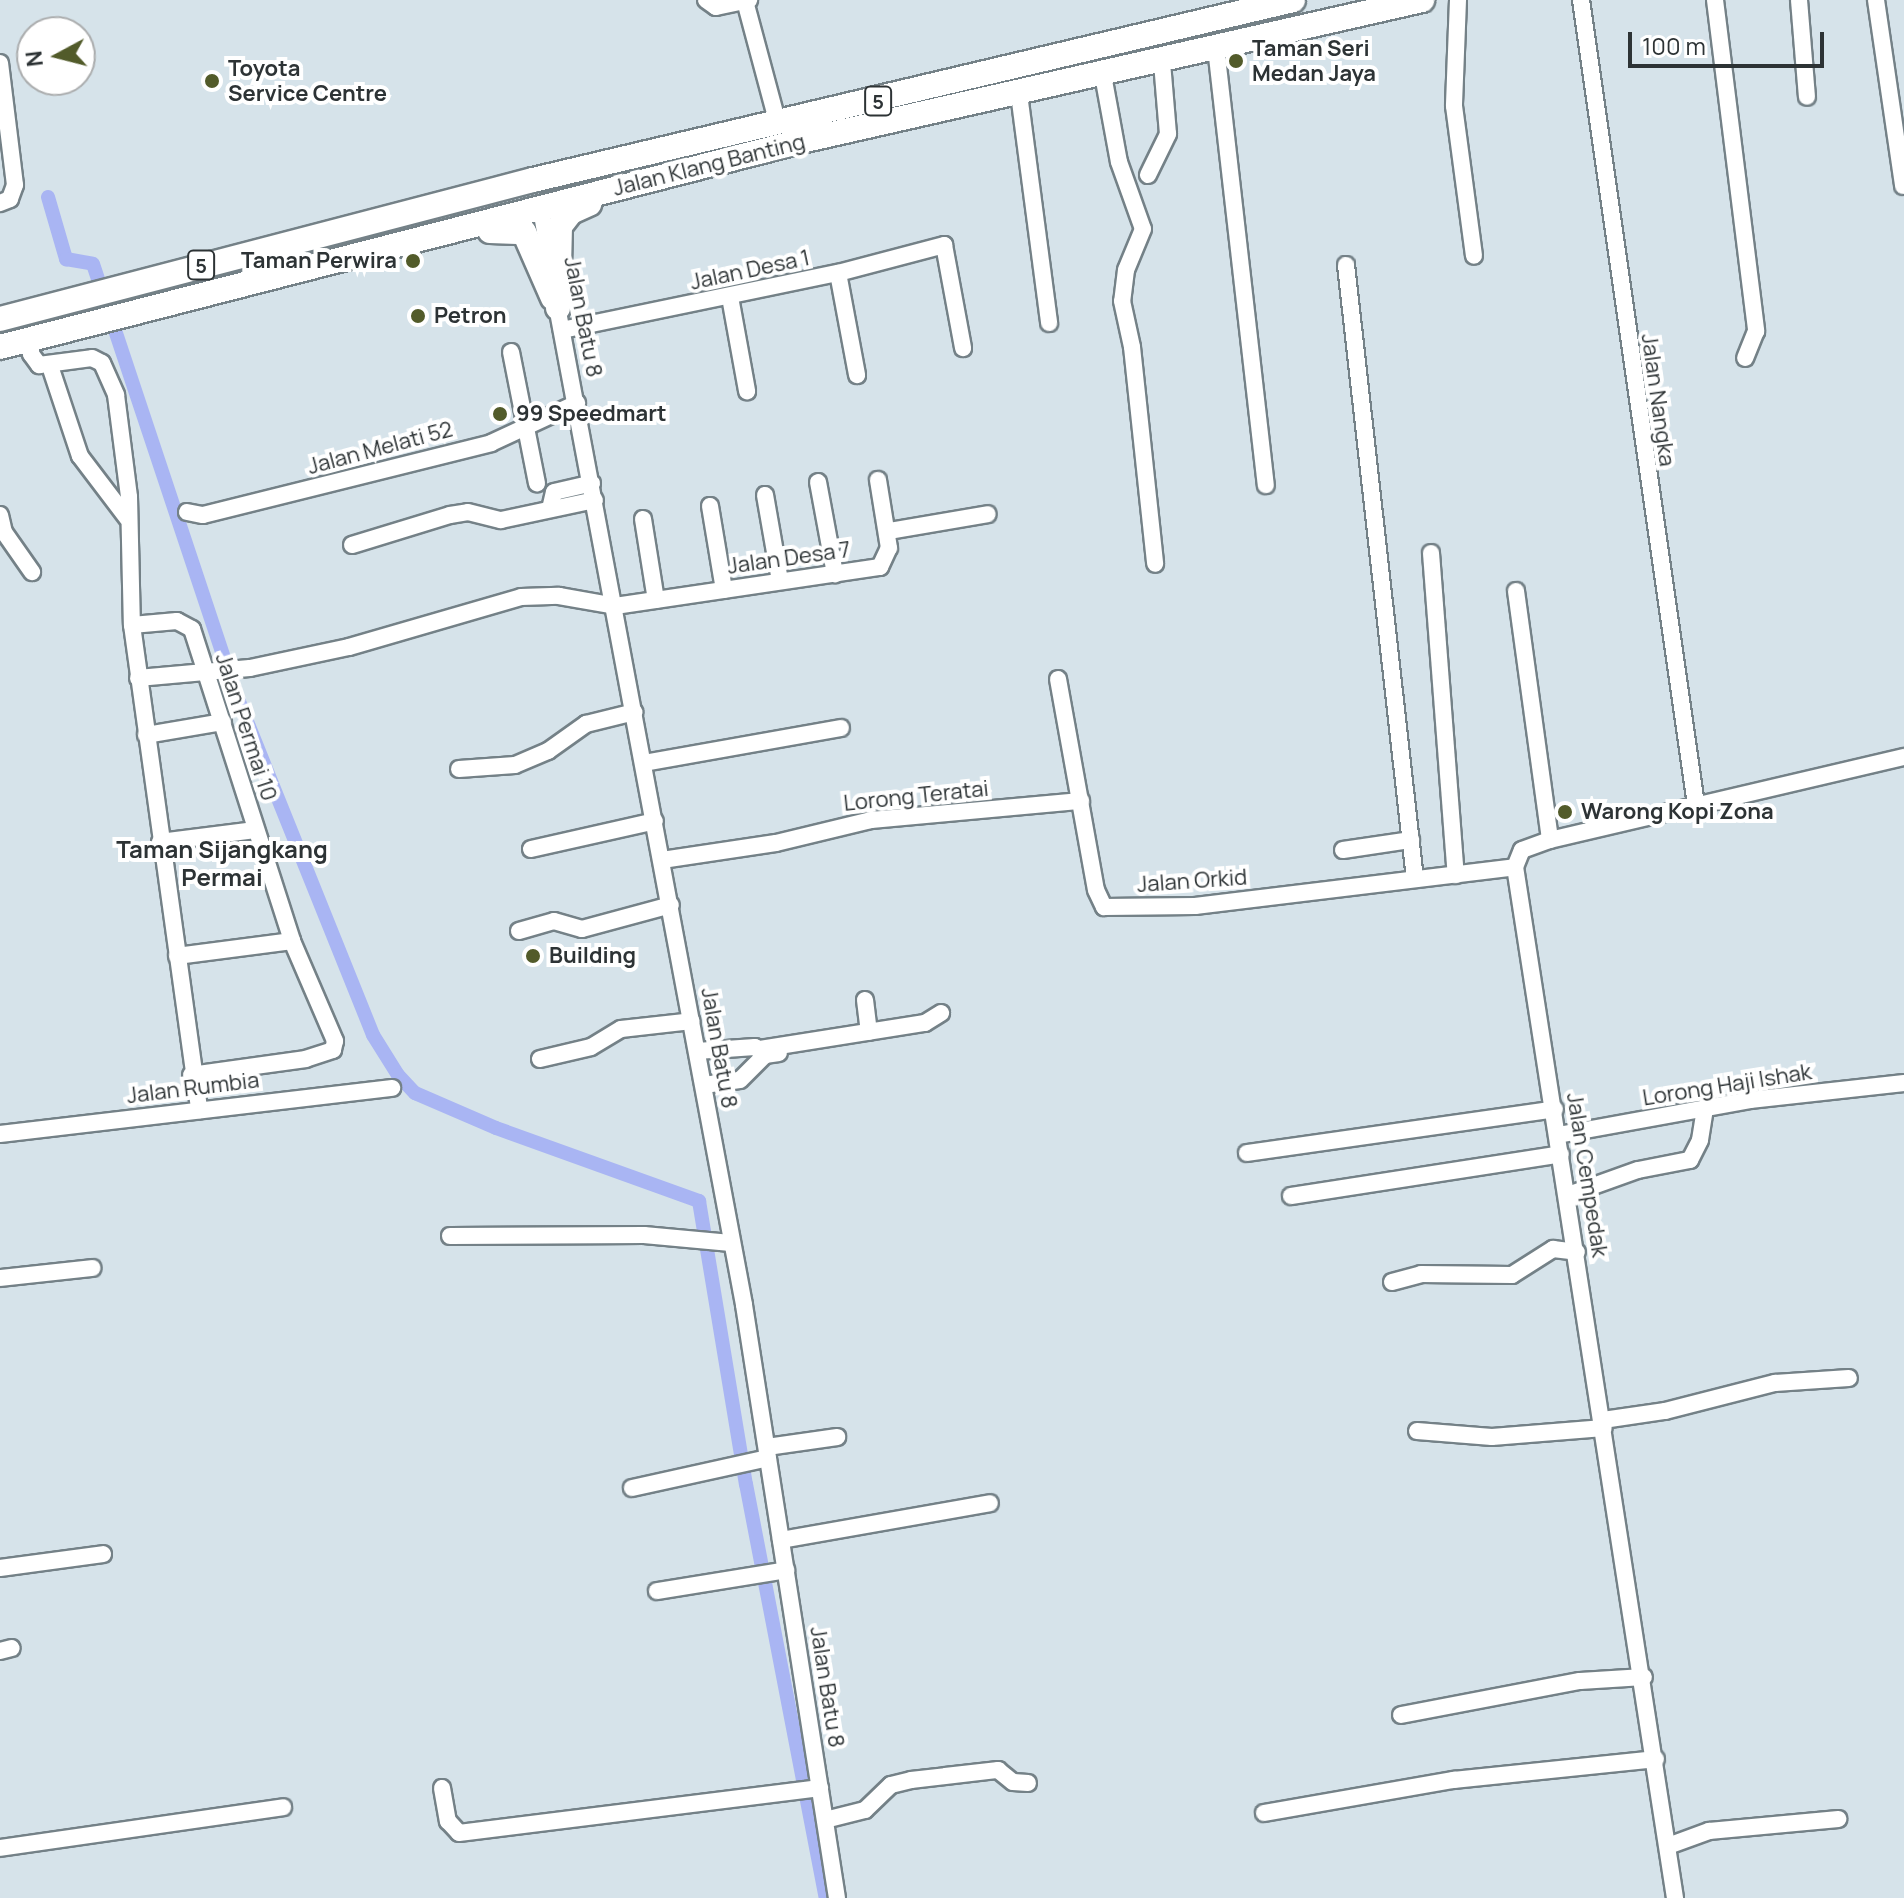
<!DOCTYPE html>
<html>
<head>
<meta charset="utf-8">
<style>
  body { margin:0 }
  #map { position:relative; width:1904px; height:1898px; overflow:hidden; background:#d6e3ea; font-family:Manrope,sans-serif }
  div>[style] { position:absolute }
  .canal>* { height:14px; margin:-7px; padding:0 7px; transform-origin:7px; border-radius:7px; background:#a9b5f3 }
  .roads { filter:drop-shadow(2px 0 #748187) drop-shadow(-2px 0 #748187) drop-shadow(0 2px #748187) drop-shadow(0 -2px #748187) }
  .minor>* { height:16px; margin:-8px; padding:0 8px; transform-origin:8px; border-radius:8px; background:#fff }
  .highway>* { height:24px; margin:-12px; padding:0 12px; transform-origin:12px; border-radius:12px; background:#fff }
  .dots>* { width:22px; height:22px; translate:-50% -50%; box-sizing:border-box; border:4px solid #fff; border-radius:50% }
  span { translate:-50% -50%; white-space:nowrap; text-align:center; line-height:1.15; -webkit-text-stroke:8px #fff; paint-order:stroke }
  .shield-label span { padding:2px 6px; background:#fff; border:2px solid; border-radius:6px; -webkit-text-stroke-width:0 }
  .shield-label { font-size:20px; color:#2d3335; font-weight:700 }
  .poi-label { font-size:22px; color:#2d3335; font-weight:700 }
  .left { translate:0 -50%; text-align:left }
  .right { translate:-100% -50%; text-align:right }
  .street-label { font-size:22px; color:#2d3335 }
  .neighbourhood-label { font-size:24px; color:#2d3335; font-weight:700 }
  .north { position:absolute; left:16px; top:16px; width:80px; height:80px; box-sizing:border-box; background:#fff; border:2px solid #abadae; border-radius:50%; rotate:263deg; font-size:22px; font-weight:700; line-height:32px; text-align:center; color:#2d3335 }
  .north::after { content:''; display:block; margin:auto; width:28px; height:36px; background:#525b2a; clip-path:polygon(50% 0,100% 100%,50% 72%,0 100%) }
  .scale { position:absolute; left:1628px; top:32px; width:196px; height:36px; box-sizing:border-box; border:4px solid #2d3335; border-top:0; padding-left:10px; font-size:24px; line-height:28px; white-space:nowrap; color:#2d3335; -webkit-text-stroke:6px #fff; paint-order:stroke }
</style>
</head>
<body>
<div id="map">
  <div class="canal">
    <i style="left:48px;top:197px;width:65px;rotate:73.8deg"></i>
    <i style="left:66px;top:259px;width:27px;rotate:10deg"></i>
    <i style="left:93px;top:264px;width:453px;rotate:71.6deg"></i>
    <i style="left:236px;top:694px;width:367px;rotate:68.1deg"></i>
    <i style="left:373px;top:1035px;width:47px;rotate:58deg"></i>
    <i style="left:398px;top:1075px;width:25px;rotate:47deg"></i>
    <i style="left:415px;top:1093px;width:88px;rotate:23.4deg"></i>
    <i style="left:496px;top:1128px;width:216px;rotate:19.8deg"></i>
    <i style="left:699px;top:1201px;width:287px;rotate:80.6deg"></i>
    <i style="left:746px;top:1484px;width:422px;rotate:79.1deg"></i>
  </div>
  <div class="roads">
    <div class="minor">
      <i style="left:706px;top:0;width:12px;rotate:35deg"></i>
      <i style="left:716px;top:7px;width:34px;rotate:-12deg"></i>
      <i style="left:1458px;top:0;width:106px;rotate:92.2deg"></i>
      <i style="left:1454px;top:106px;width:151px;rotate:82.4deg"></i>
      <i style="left:1581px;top:0;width:813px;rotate:81.87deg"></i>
      <i style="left:1715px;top:0;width:334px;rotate:82.9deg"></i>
      <i style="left:1756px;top:331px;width:29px;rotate:112deg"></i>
      <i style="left:1799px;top:0;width:97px;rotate:85.3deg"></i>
      <i style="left:1876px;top:0;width:188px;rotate:81.7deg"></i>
      <i style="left:745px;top:1px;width:127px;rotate:75deg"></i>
      <i style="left:1216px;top:48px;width:440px;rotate:83.5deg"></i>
      <i style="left:0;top:63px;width:123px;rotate:83deg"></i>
      <i style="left:15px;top:185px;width:15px;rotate:110deg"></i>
      <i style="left:10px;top:199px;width:11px;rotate:158deg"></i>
      <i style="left:1103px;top:75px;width:88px;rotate:79.6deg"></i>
      <i style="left:1119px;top:162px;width:71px;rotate:70.3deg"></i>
      <i style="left:1143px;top:229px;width:44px;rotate:112.5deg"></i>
      <i style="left:1126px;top:270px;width:31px;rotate:97deg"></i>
      <i style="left:1122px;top:301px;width:47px;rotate:77.7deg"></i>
      <i style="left:1132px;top:347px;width:218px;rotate:83.9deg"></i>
      <i style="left:1019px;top:94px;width:231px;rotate:82.5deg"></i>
      <i style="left:1148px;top:175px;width:46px;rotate:-64deg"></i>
      <i style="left:1168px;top:134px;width:72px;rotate:-94.8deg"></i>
      <i style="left:541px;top:209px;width:58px;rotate:80deg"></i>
      <i style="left:1346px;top:265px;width:618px;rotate:83.59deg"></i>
      <i style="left:838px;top:273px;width:104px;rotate:79.4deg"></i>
      <i style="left:730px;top:297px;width:96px;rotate:79.7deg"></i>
      <i style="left:556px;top:301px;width:1021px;rotate:79.39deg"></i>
      <i style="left:744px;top:1305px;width:600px;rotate:81.09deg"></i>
      <i style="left:562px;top:330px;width:282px;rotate:-11.7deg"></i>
      <i style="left:838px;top:273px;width:110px;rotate:-14.8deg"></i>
      <i style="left:944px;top:245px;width:105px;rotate:79.5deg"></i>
      <i style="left:31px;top:338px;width:16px;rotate:90deg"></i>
      <i style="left:31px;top:354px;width:14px;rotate:54deg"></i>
      <i style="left:39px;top:365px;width:53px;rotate:-7.5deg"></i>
      <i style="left:92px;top:358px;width:11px;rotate:27deg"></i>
      <i style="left:102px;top:363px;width:35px;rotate:66deg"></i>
      <i style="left:116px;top:395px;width:103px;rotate:82.7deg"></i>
      <i style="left:129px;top:497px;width:128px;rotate:88.7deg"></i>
      <i style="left:132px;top:625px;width:490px;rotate:82.1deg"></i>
      <i style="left:511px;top:352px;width:134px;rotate:78.8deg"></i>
      <i style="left:50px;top:366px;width:95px;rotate:71.6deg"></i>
      <i style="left:80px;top:456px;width:78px;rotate:52.8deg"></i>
      <i style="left:818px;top:482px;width:94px;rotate:79.5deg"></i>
      <i style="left:765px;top:495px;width:87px;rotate:80.1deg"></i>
      <i style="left:710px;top:506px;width:85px;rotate:80.5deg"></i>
      <i style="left:550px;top:509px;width:17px;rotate:-77deg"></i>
      <i style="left:554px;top:492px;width:39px;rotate:-13deg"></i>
      <i style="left:187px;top:512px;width:16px;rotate:11deg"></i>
      <i style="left:203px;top:515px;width:297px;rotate:-14deg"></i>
      <i style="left:491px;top:443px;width:95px;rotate:-24.9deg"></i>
      <i style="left:0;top:515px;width:17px;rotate:77deg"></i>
      <i style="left:4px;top:532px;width:49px;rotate:55deg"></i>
      <i style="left:643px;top:519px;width:82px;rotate:80.9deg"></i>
      <i style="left:889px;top:531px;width:100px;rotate:-9.7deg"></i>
      <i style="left:352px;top:545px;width:102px;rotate:-17deg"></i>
      <i style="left:450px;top:515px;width:18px;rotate:-9deg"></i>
      <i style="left:468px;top:512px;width:34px;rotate:14deg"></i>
      <i style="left:501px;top:520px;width:96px;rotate:-12deg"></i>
      <i style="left:1431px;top:553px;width:323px;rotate:85.6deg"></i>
      <i style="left:1516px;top:591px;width:251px;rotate:82.2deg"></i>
      <i style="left:132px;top:625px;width:45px;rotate:-5.1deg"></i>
      <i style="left:177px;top:621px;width:17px;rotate:28deg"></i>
      <i style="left:192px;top:629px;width:328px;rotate:72.2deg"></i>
      <i style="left:292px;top:941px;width:109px;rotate:66.7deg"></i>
      <i style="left:335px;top:1041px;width:9px;rotate:103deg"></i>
      <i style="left:333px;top:1050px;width:28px;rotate:162deg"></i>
      <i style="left:306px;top:1059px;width:116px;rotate:172.1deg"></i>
      <i style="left:138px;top:678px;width:112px;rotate:-5.1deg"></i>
      <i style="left:250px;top:668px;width:101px;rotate:-12deg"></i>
      <i style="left:349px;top:647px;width:179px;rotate:-16.2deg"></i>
      <i style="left:521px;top:597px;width:38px;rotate:-2deg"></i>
      <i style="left:559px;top:596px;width:57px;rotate:10.1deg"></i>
      <i style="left:615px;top:606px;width:268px;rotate:-8.4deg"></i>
      <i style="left:880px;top:567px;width:21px;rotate:-65deg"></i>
      <i style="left:889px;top:548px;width:69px;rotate:-99.2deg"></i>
      <i style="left:1058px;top:679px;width:214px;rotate:79.8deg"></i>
      <i style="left:1096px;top:890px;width:19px;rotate:65deg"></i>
      <i style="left:1104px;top:907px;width:91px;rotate:-0.6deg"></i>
      <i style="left:1195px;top:906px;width:322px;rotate:-6.9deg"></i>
      <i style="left:146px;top:735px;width:78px;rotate:-9.6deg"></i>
      <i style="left:644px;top:763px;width:200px;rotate:-10.1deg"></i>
      <i style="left:459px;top:769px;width:56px;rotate:-4.1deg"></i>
      <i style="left:515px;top:765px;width:36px;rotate:-23deg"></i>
      <i style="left:548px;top:751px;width:47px;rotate:-35.4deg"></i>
      <i style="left:586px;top:724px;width:50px;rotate:-13.8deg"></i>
      <i style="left:160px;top:842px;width:96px;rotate:-7.2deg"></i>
      <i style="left:531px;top:849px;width:127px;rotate:-12.7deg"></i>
      <i style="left:1343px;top:850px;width:69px;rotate:-8.4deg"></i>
      <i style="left:662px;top:860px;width:115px;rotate:-8.5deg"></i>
      <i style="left:776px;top:843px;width:98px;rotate:-13.6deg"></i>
      <i style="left:871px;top:820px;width:211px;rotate:-5.2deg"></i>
      <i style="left:519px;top:931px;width:36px;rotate:-16deg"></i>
      <i style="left:554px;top:921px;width:29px;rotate:16deg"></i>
      <i style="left:582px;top:929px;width:92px;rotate:-15.1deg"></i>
      <i style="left:177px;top:956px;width:116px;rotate:-7.4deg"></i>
      <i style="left:865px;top:1000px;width:32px;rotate:83deg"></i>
      <i style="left:760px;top:1049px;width:167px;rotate:-9deg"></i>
      <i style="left:925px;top:1023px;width:19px;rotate:-32deg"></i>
      <i style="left:697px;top:1051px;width:58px;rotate:-3.9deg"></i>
      <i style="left:755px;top:1047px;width:13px;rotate:39deg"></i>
      <i style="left:540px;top:1059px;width:52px;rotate:-13.2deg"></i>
      <i style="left:591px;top:1047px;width:35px;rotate:-31deg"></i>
      <i style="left:621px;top:1029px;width:71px;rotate:-6.4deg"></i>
      <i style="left:704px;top:1085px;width:36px;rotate:-8deg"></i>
      <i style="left:740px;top:1080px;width:35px;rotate:-45deg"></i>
      <i style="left:765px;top:1055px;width:14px;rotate:-8deg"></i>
      <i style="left:0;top:1134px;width:395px;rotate:-6.7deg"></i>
      <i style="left:1558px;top:1135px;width:195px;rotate:-10.3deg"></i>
      <i style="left:1750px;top:1100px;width:155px;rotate:-6.3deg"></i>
      <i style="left:1247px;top:1153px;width:311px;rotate:-8.1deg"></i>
      <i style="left:1568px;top:1195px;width:74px;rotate:-19.7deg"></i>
      <i style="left:1638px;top:1170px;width:53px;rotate:-10.9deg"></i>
      <i style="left:1690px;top:1160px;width:22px;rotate:-63deg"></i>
      <i style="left:1700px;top:1140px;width:32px;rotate:-81deg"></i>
      <i style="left:1291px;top:1196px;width:273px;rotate:-8.8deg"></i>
      <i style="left:450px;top:1236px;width:194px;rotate:-0.3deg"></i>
      <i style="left:644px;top:1235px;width:87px;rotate:5.3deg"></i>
      <i style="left:0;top:1278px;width:93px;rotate:-6.2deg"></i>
      <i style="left:1392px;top:1282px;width:30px;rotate:-15deg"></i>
      <i style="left:1421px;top:1274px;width:91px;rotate:0.6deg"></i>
      <i style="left:1512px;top:1275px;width:49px;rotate:-32.4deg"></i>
      <i style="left:1553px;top:1249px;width:24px;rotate:7deg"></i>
      <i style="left:1603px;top:1420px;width:63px;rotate:-8.3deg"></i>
      <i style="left:1665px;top:1411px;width:114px;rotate:-14.3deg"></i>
      <i style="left:1775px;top:1383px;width:74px;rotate:-3.9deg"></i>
      <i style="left:1417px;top:1431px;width:75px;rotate:4.6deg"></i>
      <i style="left:1492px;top:1437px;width:112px;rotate:-4.6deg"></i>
      <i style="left:767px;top:1447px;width:71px;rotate:-8.1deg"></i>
      <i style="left:632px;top:1488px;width:139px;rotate:-12.4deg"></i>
      <i style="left:781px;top:1540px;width:212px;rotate:-10deg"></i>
      <i style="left:0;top:1568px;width:104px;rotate:-7.7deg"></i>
      <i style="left:657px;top:1591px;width:131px;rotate:-9.2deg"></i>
      <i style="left:0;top:1651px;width:12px;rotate:-14deg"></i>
      <i style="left:1401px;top:1715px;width:182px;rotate:-10.8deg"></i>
      <i style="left:1580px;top:1681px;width:64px;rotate:-3.6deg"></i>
      <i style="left:442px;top:1788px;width:34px;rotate:80deg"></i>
      <i style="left:448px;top:1821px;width:16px;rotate:47deg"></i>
      <i style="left:459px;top:1833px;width:364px;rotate:-7.1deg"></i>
      <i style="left:1264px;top:1813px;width:193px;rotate:-9.9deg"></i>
      <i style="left:1454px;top:1780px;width:203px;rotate:-5.9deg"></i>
      <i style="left:825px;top:1820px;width:41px;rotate:-14deg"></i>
      <i style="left:865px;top:1810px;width:36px;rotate:-44deg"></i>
      <i style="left:891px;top:1785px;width:21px;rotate:-14deg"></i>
      <i style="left:911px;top:1780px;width:88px;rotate:-6.6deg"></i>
      <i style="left:998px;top:1770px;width:19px;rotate:39deg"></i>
      <i style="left:1013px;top:1782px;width:15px;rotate:4deg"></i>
      <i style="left:1668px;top:1846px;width:44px;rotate:-20.1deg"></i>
      <i style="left:1709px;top:1831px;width:130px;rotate:-5.3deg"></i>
      <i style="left:0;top:1848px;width:286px;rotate:-8.2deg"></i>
      <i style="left:1675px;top:1898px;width:1043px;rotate:-98.82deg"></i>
      <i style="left:1515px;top:867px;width:18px;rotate:-68deg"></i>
      <i style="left:1522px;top:850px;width:30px;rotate:-20deg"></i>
      <i style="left:1550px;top:840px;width:364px;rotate:-13.2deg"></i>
    </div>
    <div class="highway">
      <i style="left:490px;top:231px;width:34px;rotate:2deg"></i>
      <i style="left:524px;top:232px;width:72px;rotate:66.3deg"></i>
      <i style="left:558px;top:308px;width:82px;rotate:-88.6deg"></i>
      <i style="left:560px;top:226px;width:18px;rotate:-52deg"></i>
      <i style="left:571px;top:212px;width:20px;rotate:-24deg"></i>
      <i style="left:0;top:319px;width:551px;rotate:-14.62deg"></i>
      <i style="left:533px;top:180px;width:781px;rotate:-13.32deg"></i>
      <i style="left:0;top:347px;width:827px;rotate:-14.42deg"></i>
      <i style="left:801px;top:141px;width:637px;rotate:-12.79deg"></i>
    </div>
  </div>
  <div class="dots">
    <i style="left:1236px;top:61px;background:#525b2a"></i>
    <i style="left:212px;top:81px;background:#525b2a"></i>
    <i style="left:413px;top:261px;background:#525b2a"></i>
    <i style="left:418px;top:316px;background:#525b2a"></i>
    <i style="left:500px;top:414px;background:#525b2a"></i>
    <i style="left:1565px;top:812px;background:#525b2a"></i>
    <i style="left:533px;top:956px;background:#525b2a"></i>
  </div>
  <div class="shield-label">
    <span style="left:878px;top:101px">5</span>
    <span style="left:201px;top:265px">5</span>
  </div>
  <div class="poi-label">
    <span class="left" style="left:1252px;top:61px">Taman Seri<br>Medan Jaya</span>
    <span class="left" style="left:228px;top:81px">Toyota<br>Service Centre</span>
    <span class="right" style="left:397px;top:261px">Taman Perwira</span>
    <span class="left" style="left:434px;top:316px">Petron</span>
    <span class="left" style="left:516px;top:414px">99 Speedmart</span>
    <span class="left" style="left:1581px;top:812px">Warong Kopi Zona</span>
    <span class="left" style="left:549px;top:956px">Building</span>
  </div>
  <div class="street-label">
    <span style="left:709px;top:165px;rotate:-14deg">Jalan Klang Banting</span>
    <span style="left:750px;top:270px;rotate:-12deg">Jalan Desa 1</span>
    <span style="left:583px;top:317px;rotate:79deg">Jalan Batu 8</span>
    <span style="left:1658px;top:400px;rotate:82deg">Jalan Nangka</span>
    <span style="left:380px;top:448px;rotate:-15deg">Jalan Melati 52</span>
    <span style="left:789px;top:558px;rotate:-8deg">Jalan Desa 7</span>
    <span style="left:246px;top:727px;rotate:72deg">Jalan Permai 10</span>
    <span style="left:916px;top:796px;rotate:-6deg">Lorong Teratai</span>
    <span style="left:1192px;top:881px;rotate:-4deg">Jalan Orkid</span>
    <span style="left:719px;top:1048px;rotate:80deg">Jalan Batu 8</span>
    <span style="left:1727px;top:1085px;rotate:-9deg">Lorong Haji Ishak</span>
    <span style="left:193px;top:1088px;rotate:-7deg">Jalan Rumbia</span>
    <span style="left:1587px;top:1175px;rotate:81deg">Jalan Cempedak</span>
    <span style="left:827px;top:1687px;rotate:81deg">Jalan Batu 8</span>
  </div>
  <div class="neighbourhood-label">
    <span style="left:222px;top:863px">Taman Sijangkang<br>Permai</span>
  </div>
  <div class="north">N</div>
  <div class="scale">100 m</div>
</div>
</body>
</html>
